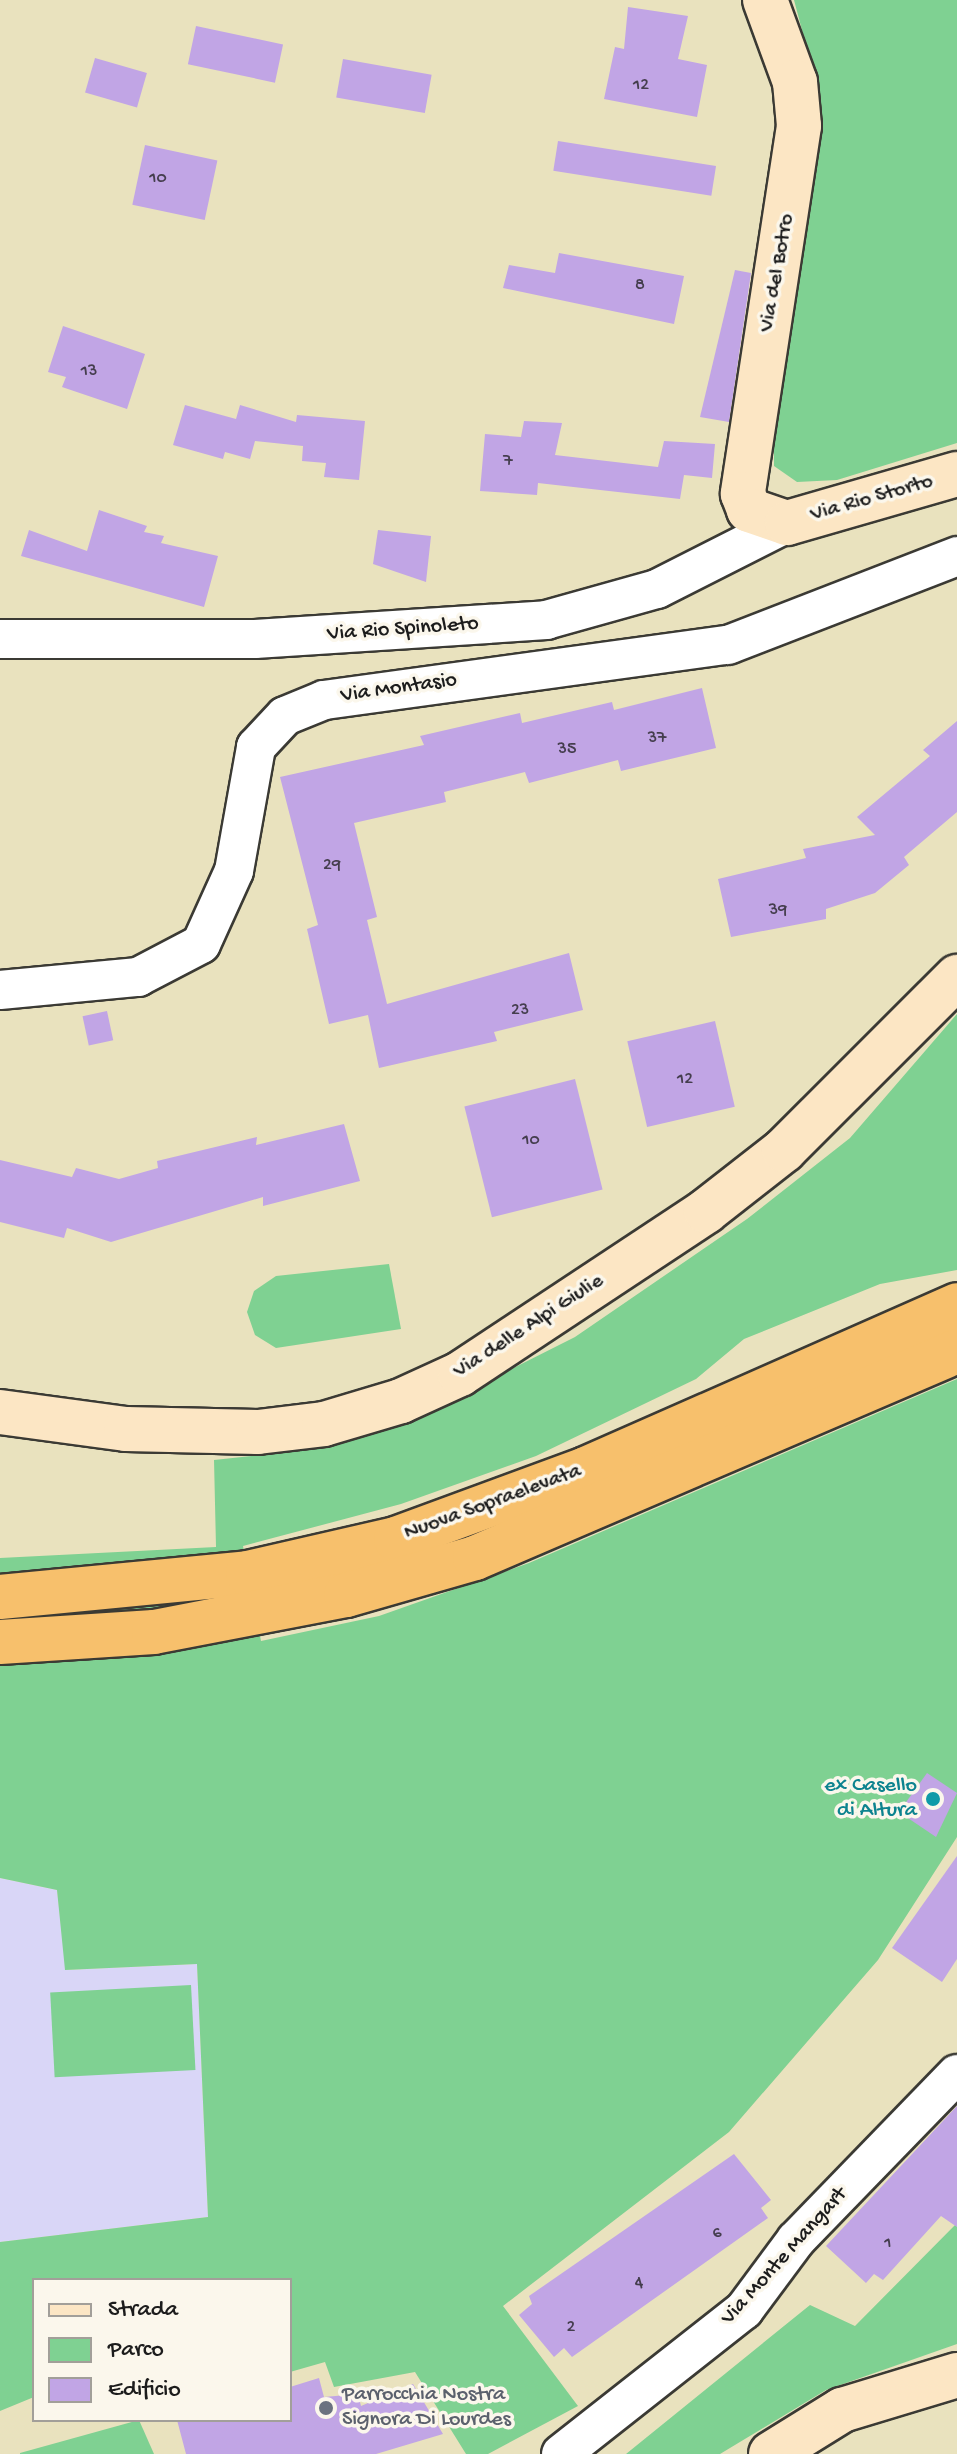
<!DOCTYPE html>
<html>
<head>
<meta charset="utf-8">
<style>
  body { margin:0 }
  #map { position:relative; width:957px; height:2454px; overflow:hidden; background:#e9e2be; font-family:"Gochi Hand",sans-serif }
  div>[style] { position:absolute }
  .built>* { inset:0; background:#d9d6f7 }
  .green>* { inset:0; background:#7fd192; transform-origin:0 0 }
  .building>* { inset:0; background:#c1a5e5; transform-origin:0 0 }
  .roads { filter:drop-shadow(2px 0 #3b3a34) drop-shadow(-2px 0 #3b3a34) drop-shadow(0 2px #3b3a34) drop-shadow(0 -2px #3b3a34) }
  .street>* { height:38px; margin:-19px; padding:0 19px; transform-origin:19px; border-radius:19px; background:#fff }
  .secondary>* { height:44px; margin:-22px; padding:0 22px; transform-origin:22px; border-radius:22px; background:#fce6c4 }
  .highway>* { height:44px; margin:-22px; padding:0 22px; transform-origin:22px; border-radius:22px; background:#f7c06c }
  .dots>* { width:22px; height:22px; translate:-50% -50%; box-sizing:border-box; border:4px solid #fbf7ec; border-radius:50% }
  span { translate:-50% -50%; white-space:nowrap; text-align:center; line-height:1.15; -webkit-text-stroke:7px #fbf7ec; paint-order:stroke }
  .number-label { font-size:18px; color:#453e4e }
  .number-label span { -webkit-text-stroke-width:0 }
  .street-label { font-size:22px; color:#1c1c1c }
  .culture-label { font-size:22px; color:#0d838f }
  .right { translate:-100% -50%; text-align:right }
  .worship-label { font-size:22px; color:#5b616d }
  .left { translate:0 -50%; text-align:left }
  .legend { position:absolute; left:32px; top:2278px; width:260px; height:144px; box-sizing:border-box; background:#fbf7ec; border:2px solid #a29f99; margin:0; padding:10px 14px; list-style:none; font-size:24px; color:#1c1c1c }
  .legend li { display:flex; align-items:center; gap:16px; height:40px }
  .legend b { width:40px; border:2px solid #a29f99 }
</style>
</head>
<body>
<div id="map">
  <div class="built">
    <i style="clip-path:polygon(0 1878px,57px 1890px,66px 1970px,197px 1964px,208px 2217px,0 2242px)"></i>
  </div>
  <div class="green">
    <i style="clip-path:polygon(794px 0,957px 0,957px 443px,837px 480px,797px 482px,774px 466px,774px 430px,817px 152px,818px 90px)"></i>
    <i style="clip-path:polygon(957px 1014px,957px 1270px,880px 1284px,744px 1339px,696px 1379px,536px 1456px,401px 1504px,243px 1546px,261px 1641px,379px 1616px,529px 1563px,957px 1379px,957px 1837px,878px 1960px,729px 2132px,503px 2306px,578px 2406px,488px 2454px,466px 2454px,415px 2372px,334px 2387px,325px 2362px,290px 2372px,290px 2280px,34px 2280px,34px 2397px,0 2411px,0 2242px,208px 2217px,197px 1964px,65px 1970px,57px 1890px,0 1878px,0 1558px,216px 1547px,214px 1460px,271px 1454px,420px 1415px,575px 1337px,747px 1219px,850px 1138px)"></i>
    <i style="clip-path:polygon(389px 1264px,401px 1329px,276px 1348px,255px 1335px,247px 1312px,254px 1291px,276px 1276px)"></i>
    <i style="left:191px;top:1985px;width:85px;height:141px;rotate:87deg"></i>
    <i style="clip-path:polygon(957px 2223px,957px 2344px,826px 2390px,720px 2454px,626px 2454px,810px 2305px,855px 2326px)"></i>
    <i style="clip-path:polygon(139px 2420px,154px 2454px,20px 2454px,20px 2453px)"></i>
  </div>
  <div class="building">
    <i style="clip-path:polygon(628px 7px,688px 16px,678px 59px,707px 65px,697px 117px,604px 99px,615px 47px,624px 49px)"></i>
    <i style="left:196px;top:26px;width:89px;height:39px;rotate:12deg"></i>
    <i style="left:95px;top:58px;width:54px;height:36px;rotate:16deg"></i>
    <i style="left:343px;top:59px;width:90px;height:39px;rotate:10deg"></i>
    <i style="left:558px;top:141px;width:160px;height:30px;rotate:9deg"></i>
    <i style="left:145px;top:145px;width:74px;height:61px;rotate:12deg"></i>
    <i style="clip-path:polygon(559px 253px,684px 276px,674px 324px,503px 288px,509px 265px,555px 273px)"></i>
    <i style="clip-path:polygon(735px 270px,751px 273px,729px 422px,700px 417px)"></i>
    <i style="clip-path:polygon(63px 326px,145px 354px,127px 409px,62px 387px,66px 377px,48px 372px)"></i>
    <i style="clip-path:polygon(185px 405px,236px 419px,240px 405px,296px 422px,297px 415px,365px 421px,359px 480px,324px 477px,326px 463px,302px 461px,303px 446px,255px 441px,250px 459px,225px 452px,223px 459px,173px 445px)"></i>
    <i style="clip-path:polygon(524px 421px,562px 423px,555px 455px,658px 467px,664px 441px,715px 444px,712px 478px,684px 475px,680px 499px,538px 483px,537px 495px,480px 491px,485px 434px,521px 437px)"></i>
    <i style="clip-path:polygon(99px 510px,147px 526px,144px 532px,164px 536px,161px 543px,218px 556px,204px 607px,21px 556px,29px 530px,87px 551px)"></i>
    <i style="clip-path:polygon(378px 530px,431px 536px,426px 582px,373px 564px)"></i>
    <i style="clip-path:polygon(702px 688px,716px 748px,621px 771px,618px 760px,529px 783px,525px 772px,444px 792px,446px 802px,354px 823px,377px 917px,367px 920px,387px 1004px,569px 953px,583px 1010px,494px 1032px,497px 1041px,379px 1068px,368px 1015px,329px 1024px,307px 929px,318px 925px,280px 777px,424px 745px,420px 736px,520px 713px,522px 723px,612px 702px,614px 710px)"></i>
    <i style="clip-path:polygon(957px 721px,957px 812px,904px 857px,909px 865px,875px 893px,826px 909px,826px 919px,731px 937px,718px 879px,806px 858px,803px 849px,875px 835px,857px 817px,930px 756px,923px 750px)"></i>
    <i style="left:107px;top:1011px;width:30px;height:25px;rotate:78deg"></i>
    <i style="left:715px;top:1021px;width:88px;height:90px;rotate:77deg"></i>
    <i style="left:575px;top:1079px;width:114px;height:114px;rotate:76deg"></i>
    <i style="clip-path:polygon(344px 1124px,360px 1181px,263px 1206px,263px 1197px,111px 1242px,67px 1228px,64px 1238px,0 1222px,0 1160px,72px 1177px,76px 1168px,119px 1179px,158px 1168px,157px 1161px,257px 1137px,256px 1145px)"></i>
    <i style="clip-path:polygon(927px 1773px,957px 1793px,936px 1837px,899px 1812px)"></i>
    <i style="clip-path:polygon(957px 1856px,957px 1959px,942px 1982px,892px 1948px)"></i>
    <i style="clip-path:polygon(957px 2106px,957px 2227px,941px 2216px,883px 2280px,874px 2274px,866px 2283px,826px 2246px)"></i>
    <i style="clip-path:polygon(734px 2154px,771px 2200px,761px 2208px,768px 2218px,572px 2357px,564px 2348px,554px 2357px,519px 2315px,532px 2304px,529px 2296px)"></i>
    <i style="clip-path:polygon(319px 2378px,324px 2397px,358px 2394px,361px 2406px,413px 2384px,443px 2434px,376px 2454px,186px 2454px,177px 2420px,290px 2420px,290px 2387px)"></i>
  </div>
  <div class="roads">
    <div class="street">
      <i style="left:0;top:639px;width:255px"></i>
      <i style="left:255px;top:639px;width:292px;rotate:-3.7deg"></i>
      <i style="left:546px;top:620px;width:115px;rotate:-15.6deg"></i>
      <i style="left:657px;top:589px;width:146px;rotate:-26.9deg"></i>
      <i style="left:0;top:990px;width:139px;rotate:-5.4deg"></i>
      <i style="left:138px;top:977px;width:71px;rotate:-27.6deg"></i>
      <i style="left:201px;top:944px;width:80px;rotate:-65.7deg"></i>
      <i style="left:234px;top:871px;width:126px;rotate:-79.9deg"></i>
      <i style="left:256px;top:747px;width:42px;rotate:-46.9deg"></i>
      <i style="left:285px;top:716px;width:42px;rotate:-22.3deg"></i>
      <i style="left:324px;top:700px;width:408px;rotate:-7.8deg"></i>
      <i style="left:728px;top:645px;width:246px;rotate:-21.2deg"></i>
      <i style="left:561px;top:2454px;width:233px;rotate:-38.2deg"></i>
      <i style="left:744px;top:2310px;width:87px;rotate:-53.4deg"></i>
      <i style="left:796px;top:2240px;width:231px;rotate:-45.9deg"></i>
    </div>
    <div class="secondary">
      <i style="left:765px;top:0;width:87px;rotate:69.9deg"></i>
      <i style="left:795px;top:82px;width:44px;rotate:84.8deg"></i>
      <i style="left:799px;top:126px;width:372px;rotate:98.7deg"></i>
      <i style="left:743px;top:494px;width:17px;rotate:69deg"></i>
      <i style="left:749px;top:510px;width:40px;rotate:18.9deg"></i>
      <i style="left:787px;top:523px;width:177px;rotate:-16.1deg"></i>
      <i style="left:0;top:1412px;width:127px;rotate:7.7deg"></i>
      <i style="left:126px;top:1429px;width:132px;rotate:1.3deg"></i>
      <i style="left:258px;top:1432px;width:66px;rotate:-6.9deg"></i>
      <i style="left:324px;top:1424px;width:80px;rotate:-16.6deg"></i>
      <i style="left:401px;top:1401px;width:65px;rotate:-24.6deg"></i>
      <i style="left:460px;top:1374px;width:295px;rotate:-33.5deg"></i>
      <i style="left:706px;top:1211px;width:99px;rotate:-38deg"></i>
      <i style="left:784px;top:1150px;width:245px;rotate:-45deg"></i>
      <i style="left:771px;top:2454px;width:84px;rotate:-31.8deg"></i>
      <i style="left:842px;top:2410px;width:120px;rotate:-16.9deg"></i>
    </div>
    <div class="highway">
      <i style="left:0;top:1597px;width:249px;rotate:-5.5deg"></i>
      <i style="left:248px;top:1573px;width:152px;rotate:-12.9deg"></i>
      <i style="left:396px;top:1539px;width:202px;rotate:-20.2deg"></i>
      <i style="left:586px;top:1469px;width:406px;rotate:-23.8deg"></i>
      <i style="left:0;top:1642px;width:154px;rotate:-3.7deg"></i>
      <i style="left:154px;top:1632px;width:196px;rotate:-10.9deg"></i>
      <i style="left:346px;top:1595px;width:134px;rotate:-16deg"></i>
      <i style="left:475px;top:1558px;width:525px;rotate:-23.24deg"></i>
    </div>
  </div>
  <div class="dots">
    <i style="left:933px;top:1799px;background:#0f9aa8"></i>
    <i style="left:326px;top:2408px;background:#6b7280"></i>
  </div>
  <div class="number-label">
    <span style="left:641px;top:86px">12</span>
    <span style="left:158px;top:179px">10</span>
    <span style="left:640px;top:286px">8</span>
    <span style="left:89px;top:372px">13</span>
    <span style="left:508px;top:462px">7</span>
    <span style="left:657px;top:739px">37</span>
    <span style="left:567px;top:750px">35</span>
    <span style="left:332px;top:866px">29</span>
    <span style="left:778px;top:911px">39</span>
    <span style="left:520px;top:1011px">23</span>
    <span style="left:685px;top:1080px">12</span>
    <span style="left:531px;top:1141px">10</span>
    <span style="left:717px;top:2234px">6</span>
    <span style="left:888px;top:2244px">1</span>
    <span style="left:639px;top:2284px">4</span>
    <span style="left:571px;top:2328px">2</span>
  </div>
  <div class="street-label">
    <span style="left:778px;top:273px;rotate:-80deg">Via del Botro</span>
    <span style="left:872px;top:499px;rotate:-16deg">Via Rio Storto</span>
    <span style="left:403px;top:630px;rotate:-4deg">Via Rio Spinoleto</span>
    <span style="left:399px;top:689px;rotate:-8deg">Via Montasio</span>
    <span style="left:529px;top:1327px;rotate:-33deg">Via delle Alpi Giulie</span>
    <span style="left:493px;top:1503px;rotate:-20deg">Nuova Sopraelevata</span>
    <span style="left:785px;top:2257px;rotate:-48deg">Via Monte Mangart</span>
  </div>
  <div class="culture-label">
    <span class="right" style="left:917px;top:1799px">ex Casello<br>di Altura</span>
  </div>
  <div class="worship-label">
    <span class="left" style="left:342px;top:2408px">Parrocchia Nostra<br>Signora Di Lourdes</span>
  </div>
  <ul class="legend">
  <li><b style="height:10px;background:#fce6c4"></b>Strada</li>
  <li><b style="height:22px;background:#7fd192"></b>Parco</li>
  <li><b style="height:22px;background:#c1a5e5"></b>Edificio</li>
  </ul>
</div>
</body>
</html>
